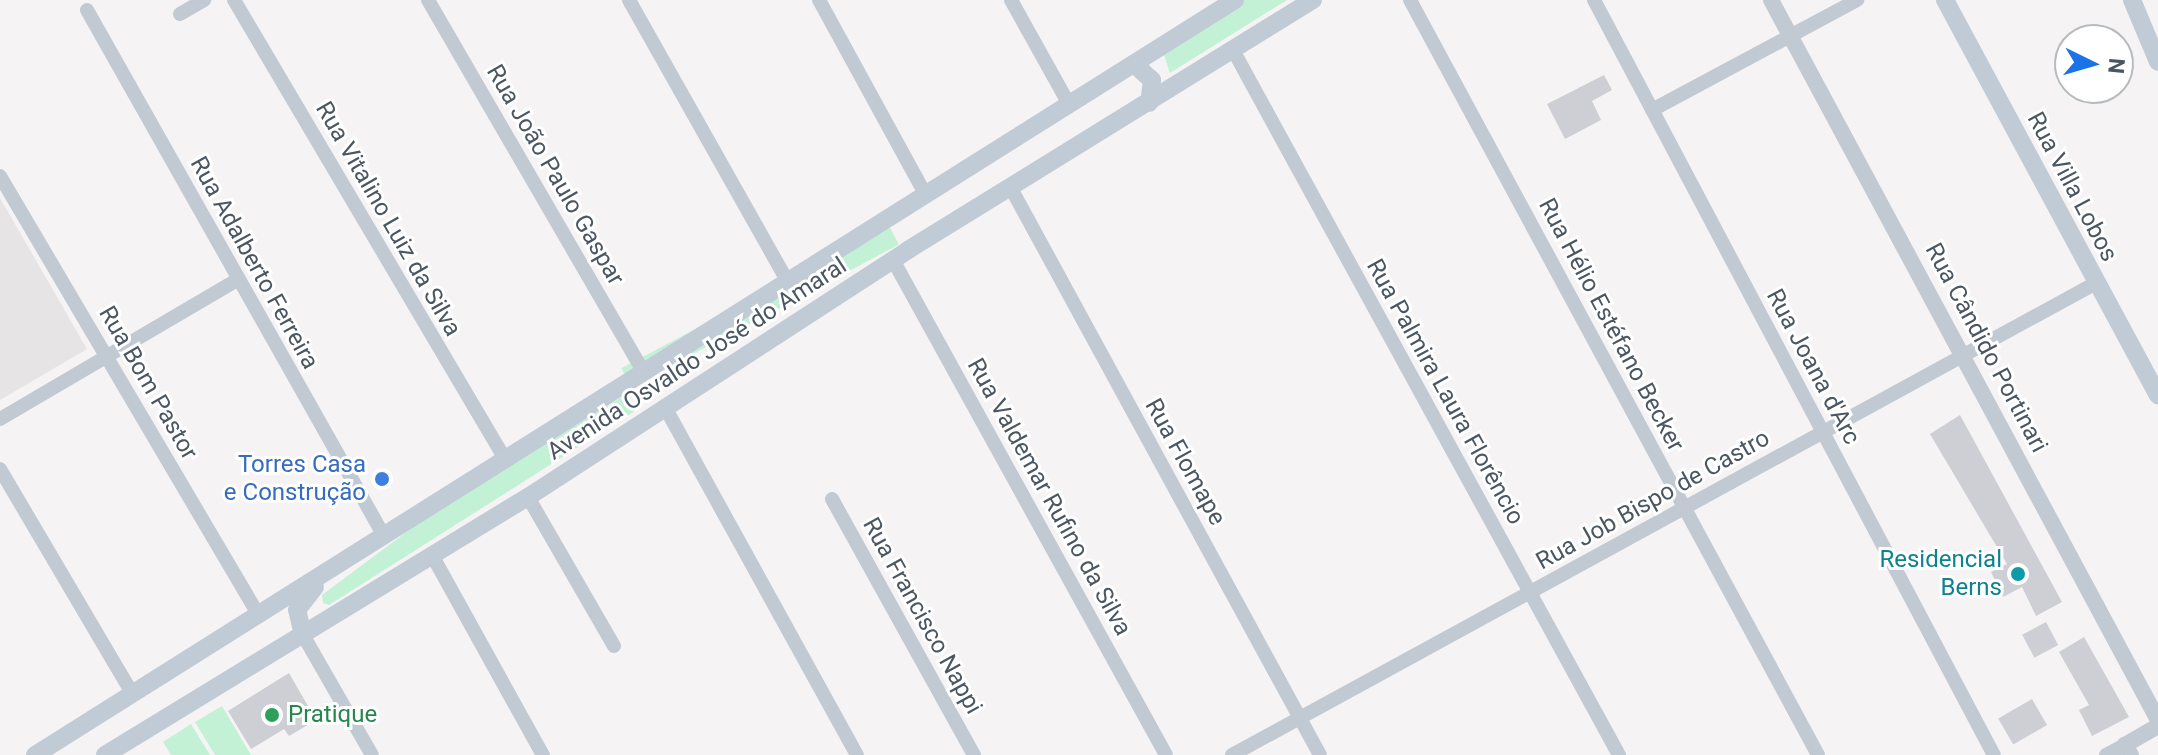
<!DOCTYPE html>
<html>
<head>
<meta charset="utf-8">
<style>
  body { margin:0 }
  #map { position:relative; width:2158px; height:755px; overflow:hidden; background:#f5f3f3; font-family:Roboto,sans-serif }
  div>[style] { position:absolute }
  .education>* { inset:0; background:#e6e4e5 }
  .green>* { inset:0; background:#c3f1d5; transform-origin:0 0 }
  .building>* { inset:0; background:#cdcfd5; transform-origin:0 0 }
  .minor>* { height:14px; margin:-7px; padding:0 7px; transform-origin:7px; border-radius:7px; background:#c1cad2 }
  .tertiary>* { height:16px; margin:-8px; padding:0 8px; transform-origin:8px; border-radius:8px; background:#c1cad2 }
  .secondary>* { height:18px; margin:-9px; padding:0 9px; transform-origin:9px; border-radius:9px; background:#c1cbd6 }
  .dots>* { width:22px; height:22px; translate:-50% -50%; box-sizing:border-box; border:4px solid #fff; border-radius:50% }
  span { translate:-50% -50%; white-space:nowrap; text-align:center; line-height:1.15; -webkit-text-stroke:6px #fff; paint-order:stroke }
  .street-label { font-size:24px; color:#4a5661 }
  .shop-label { font-size:24px; color:#366cbe }
  .right { translate:-100% -50%; text-align:right }
  .culture-label { font-size:24px; color:#0d838f }
  .leisure-label { font-size:24px; color:#27864d }
  .left { translate:0 -50%; text-align:left }
  .north { position:absolute; left:2054px; top:24px; width:80px; height:80px; box-sizing:border-box; background:#fff; border:2px solid #b7bbc0; border-radius:50%; rotate:95deg; font-size:22px; font-weight:700; line-height:32px; text-align:center; color:#4a5661 }
  .north::after { content:''; display:block; margin:auto; width:28px; height:36px; background:#1a73e8; clip-path:polygon(50% 0,100% 100%,50% 72%,0 100%) }
</style>
</head>
<body>
<div id="map">
  <div class="education">
    <i style="clip-path:polygon(0 198px,87px 349px,0 400px)"></i>
  </div>
  <div class="green">
    <i style="clip-path:polygon(1245px 0,1287px 0,1170px 73px,1163px 52px)"></i>
    <i style="left:889px;top:226px;width:21px;height:303px;rotate:62deg"></i>
    <i style="clip-path:polygon(625px 395px,635px 411px,329px 605px,323px 603px,322px 595px,420px 522px)"></i>
    <i style="clip-path:polygon(222px 706px,251px 755px,215px 755px,195px 722px)"></i>
    <i style="clip-path:polygon(191px 724px,210px 755px,171px 755px,163px 742px)"></i>
  </div>
  <div class="building">
    <i style="clip-path:polygon(1604px 75px,1612px 90px,1592px 101px,1601px 120px,1565px 139px,1547px 104px)"></i>
    <i style="clip-path:polygon(1960px 415px,2062px 602px,2036px 616px,2022px 587px,2003px 597px,1991px 572px,2007px 564px,1930px 434px)"></i>
    <i style="left:2046px;top:622px;width:26px;height:27px;rotate:62deg"></i>
    <i style="clip-path:polygon(2084px 637px,2129px 717px,2092px 736px,2079px 710px,2089px 705px,2059px 652px)"></i>
    <i style="clip-path:polygon(289px 673px,316px 720px,289px 736px,284px 729px,251px 749px,228px 711px)"></i>
    <i style="left:2032px;top:699px;width:30px;height:39px;rotate:60deg"></i>
  </div>
  <div class="minor">
    <i style="left:234px;top:0;width:533px;rotate:59.44deg"></i>
    <i style="left:428px;top:0;width:430px;rotate:59.9deg"></i>
    <i style="left:629px;top:0;width:324px;rotate:60.6deg"></i>
    <i style="left:819px;top:0;width:221px;rotate:61.3deg"></i>
    <i style="left:1011px;top:0;width:119px;rotate:60.9deg"></i>
    <i style="left:1410px;top:0;width:858px;rotate:61.61deg"></i>
    <i style="left:1594px;top:0;width:854px;rotate:62.09deg"></i>
    <i style="left:87px;top:10px;width:604px;rotate:60.55deg"></i>
    <i style="left:180px;top:14px;width:28px;rotate:-30deg"></i>
    <i style="left:1233px;top:50px;width:804px;rotate:61.3deg"></i>
    <i style="left:1652px;top:110px;width:233px;rotate:-28.2deg"></i>
    <i style="left:0;top:176px;width:508px;rotate:59.5deg"></i>
    <i style="left:1012px;top:190px;width:643px;rotate:61.4deg"></i>
    <i style="left:893px;top:260px;width:565px;rotate:61.12deg"></i>
    <i style="left:666px;top:409px;width:395px;rotate:61.1deg"></i>
    <i style="left:0;top:419px;width:275px;rotate:-30.4deg"></i>
    <i style="left:0;top:469px;width:258px;rotate:59.5deg"></i>
    <i style="left:528px;top:497px;width:172px;rotate:60deg"></i>
    <i style="left:832px;top:499px;width:293px;rotate:61deg"></i>
    <i style="left:432px;top:555px;width:229px;rotate:61deg"></i>
    <i style="left:303px;top:635px;width:138px;rotate:60.1deg"></i>
    <i style="left:1232px;top:755px;width:985px;rotate:-28.65deg"></i>
    <i style="left:2106px;top:755px;width:21px;rotate:-28deg"></i>
  </div>
  <div class="tertiary">
    <i style="left:1771px;top:0;width:817px;rotate:61.74deg"></i>
    <i style="left:2131px;top:755px;width:12px;rotate:-121deg"></i>
    <i style="left:2125px;top:745px;width:38px;rotate:-30deg"></i>
  </div>
  <div class="secondary">
    <i style="left:1945px;top:0;width:449px;rotate:61.7deg"></i>
    <i style="left:2132px;top:0;width:67px;rotate:67.2deg"></i>
    <i style="left:1134px;top:64px;width:24px;rotate:42deg"></i>
    <i style="left:1152px;top:80px;width:23px;rotate:97deg"></i>
    <i style="left:303px;top:635px;width:26px;rotate:-103deg"></i>
    <i style="left:297px;top:610px;width:29px;rotate:-52deg"></i>
    <i style="left:35px;top:755px;width:1418px;rotate:-32.18deg"></i>
    <i style="left:105px;top:755px;width:495px;rotate:-31.4deg"></i>
    <i style="left:528px;top:497px;width:453px;rotate:-33deg"></i>
    <i style="left:908px;top:250px;width:476px;rotate:-31.7deg"></i>
  </div>
  <div class="dots">
    <i style="left:382px;top:479px;background:#3f7fe0"></i>
    <i style="left:2018px;top:574px;background:#0f9aa8"></i>
    <i style="left:272px;top:715px;background:#2e9e5b"></i>
  </div>
  <div class="street-label">
    <span style="left:555px;top:175px;rotate:60deg">Rua João Paulo Gaspar</span>
    <span style="left:2072px;top:187px;rotate:62deg">Rua Villa Lobos</span>
    <span style="left:388px;top:219px;rotate:60deg">Rua Vitalino Luiz da Silva</span>
    <span style="left:254px;top:263px;rotate:61deg">Rua Adalberto Ferreira</span>
    <span style="left:1611px;top:325px;rotate:62deg">Rua Hélio Estéfano Becker</span>
    <span style="left:1986px;top:348px;rotate:62deg">Rua Cândido Portinari</span>
    <span style="left:697px;top:359px;rotate:-33deg">Avenida Osvaldo José do Amaral</span>
    <span style="left:1813px;top:367px;rotate:62deg">Rua Joana d'Arc</span>
    <span style="left:148px;top:383px;rotate:60deg">Rua Bom Pastor</span>
    <span style="left:1445px;top:392px;rotate:61deg">Rua Palmira Laura Florêncio</span>
    <span style="left:1185px;top:462px;rotate:61deg">Rua Flomape</span>
    <span style="left:1049px;top:497px;rotate:61deg">Rua Valdemar Rufino da Silva</span>
    <span style="left:1653px;top:500px;rotate:-29deg">Rua Job Bispo de Castro</span>
    <span style="left:922px;top:616px;rotate:61deg">Rua Francisco Nappi</span>
  </div>
  <div class="shop-label">
    <span class="right" style="left:366px;top:479px">Torres Casa<br>e Construção</span>
  </div>
  <div class="culture-label">
    <span class="right" style="left:2002px;top:574px">Residencial<br>Berns</span>
  </div>
  <div class="leisure-label">
    <span class="left" style="left:288px;top:715px">Pratique</span>
  </div>
  <div class="north">N</div>
</div>
</body>
</html>
